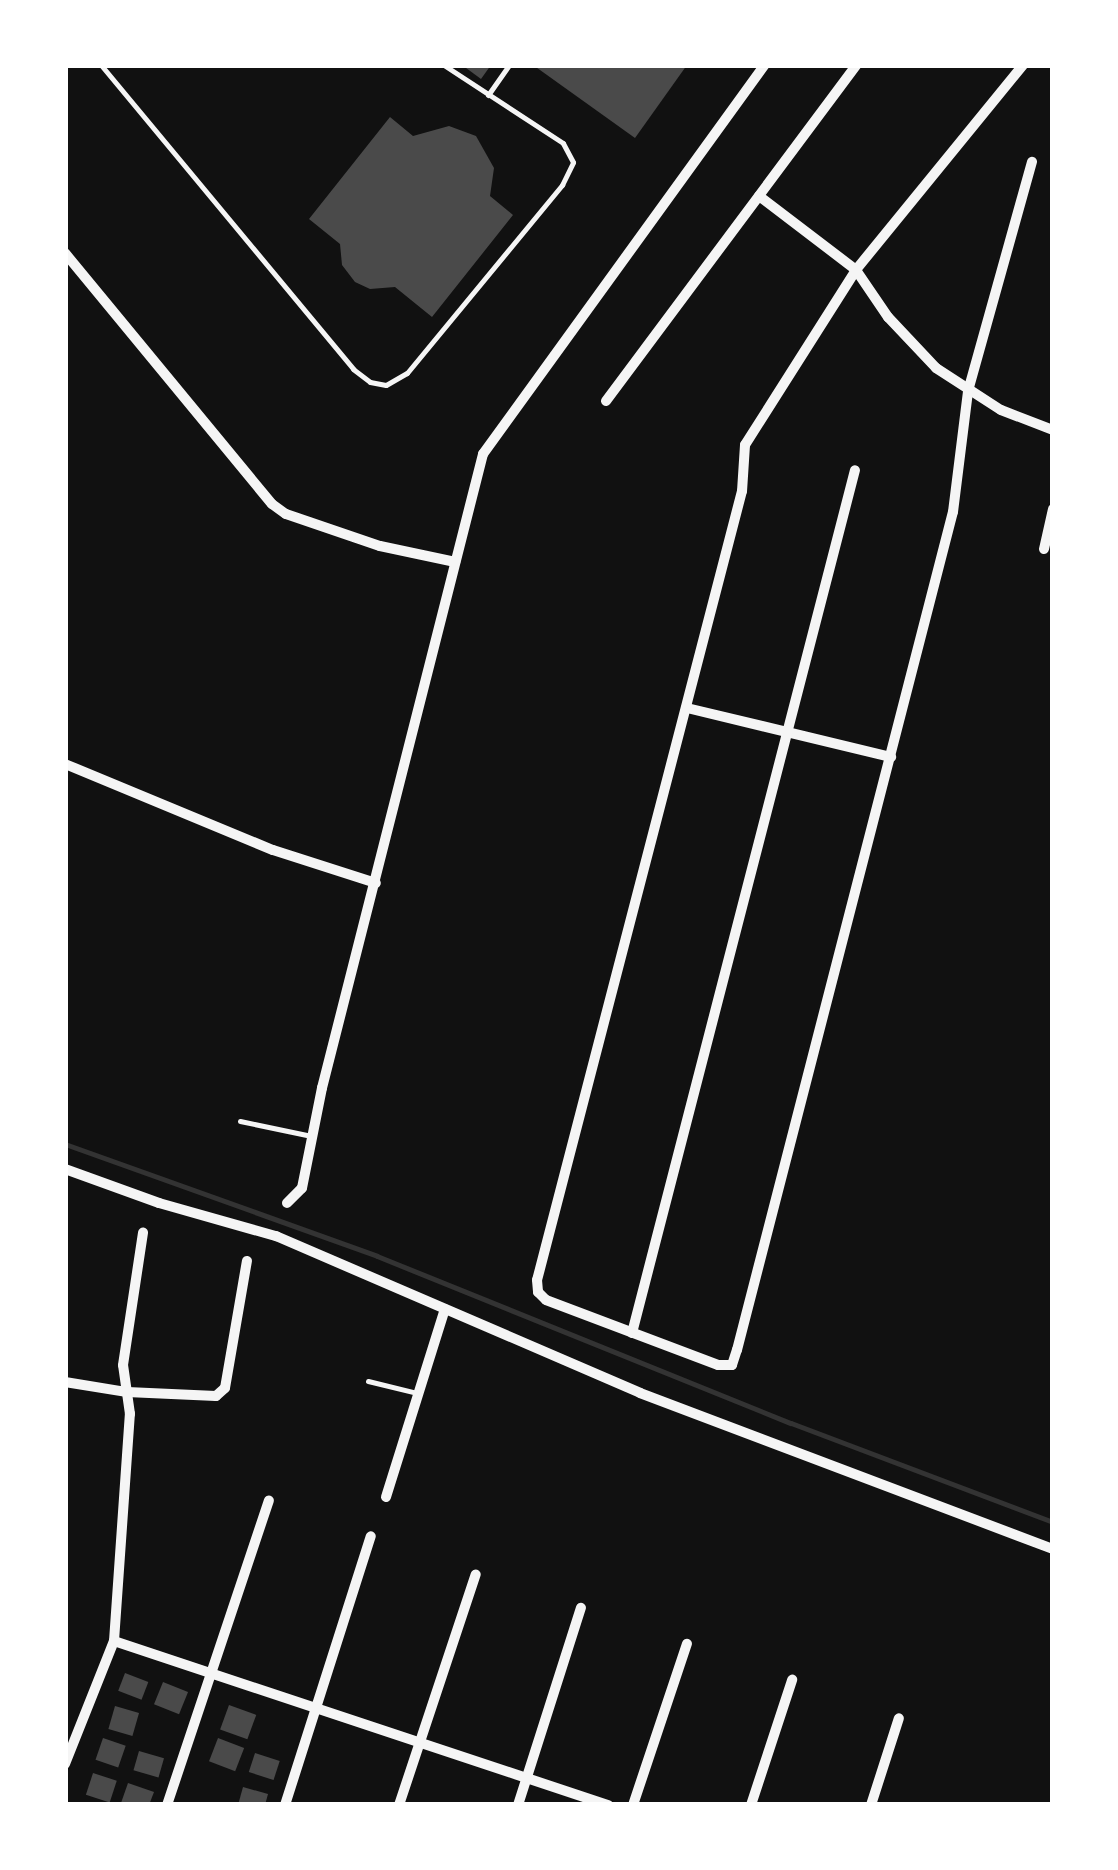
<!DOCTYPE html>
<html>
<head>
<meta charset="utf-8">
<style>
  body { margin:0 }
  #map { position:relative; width:1118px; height:1870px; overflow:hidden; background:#111; font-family:Roboto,sans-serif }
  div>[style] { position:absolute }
  .stream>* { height:5px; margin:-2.5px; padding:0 2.5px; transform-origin:2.5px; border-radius:2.5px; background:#333 }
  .building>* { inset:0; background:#4a4a4a; transform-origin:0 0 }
  .service>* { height:5px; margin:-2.5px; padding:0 2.5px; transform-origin:2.5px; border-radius:2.5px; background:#f5f5f5 }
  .minor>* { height:10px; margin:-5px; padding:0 5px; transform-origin:5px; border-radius:5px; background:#f5f5f5 }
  span { translate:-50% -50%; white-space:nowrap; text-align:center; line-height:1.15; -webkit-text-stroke:8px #fff; paint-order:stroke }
  .frame { position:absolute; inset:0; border:68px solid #fff; pointer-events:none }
</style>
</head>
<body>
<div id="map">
  <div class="stream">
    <i style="left:65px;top:1144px;width:331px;rotate:19.7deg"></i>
    <i style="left:377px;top:1256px;width:446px;rotate:22deg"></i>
    <i style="left:791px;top:1423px;width:280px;rotate:20.7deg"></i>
  </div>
  <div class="building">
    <i style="clip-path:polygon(462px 65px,491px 65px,481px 79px)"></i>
    <i style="clip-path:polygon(533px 65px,687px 65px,635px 138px)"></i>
    <i style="clip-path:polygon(390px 117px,413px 136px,449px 126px,476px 136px,494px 168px,490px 196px,513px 215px,432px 317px,395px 287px,370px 289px,355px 282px,342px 265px,340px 244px,309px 219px)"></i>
    <i style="left:125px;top:1673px;width:25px;height:19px;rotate:21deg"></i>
    <i style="left:163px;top:1682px;width:27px;height:24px;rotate:22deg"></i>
    <i style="left:229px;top:1705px;width:29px;height:26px;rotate:20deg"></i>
    <i style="left:115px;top:1706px;width:25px;height:24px;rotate:16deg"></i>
    <i style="left:103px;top:1738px;width:24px;height:23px;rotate:19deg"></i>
    <i style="left:218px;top:1738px;width:28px;height:25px;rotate:21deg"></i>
    <i style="left:139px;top:1751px;width:26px;height:20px;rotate:16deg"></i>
    <i style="left:255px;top:1753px;width:26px;height:20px;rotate:18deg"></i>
    <i style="left:93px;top:1773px;width:25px;height:23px;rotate:18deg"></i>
    <i style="clip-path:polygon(128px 1783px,154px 1792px,149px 1805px,121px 1803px)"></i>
    <i style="clip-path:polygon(243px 1787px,268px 1794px,265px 1805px,238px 1805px)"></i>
  </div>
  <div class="service">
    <i style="left:101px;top:65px;width:395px;rotate:50.3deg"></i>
    <i style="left:353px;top:369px;width:21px;rotate:37deg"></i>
    <i style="left:370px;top:382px;width:16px;rotate:11deg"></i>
    <i style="left:386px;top:385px;width:24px;rotate:-30deg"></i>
    <i style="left:407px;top:373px;width:244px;rotate:-50.5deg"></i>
    <i style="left:562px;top:185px;width:25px;rotate:-64deg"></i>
    <i style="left:573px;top:162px;width:21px;rotate:-118deg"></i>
    <i style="left:563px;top:143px;width:142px;rotate:-146.8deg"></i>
    <i style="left:488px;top:95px;width:37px;rotate:-55deg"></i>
    <i style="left:240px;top:1121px;width:73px;rotate:11.9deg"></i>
    <i style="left:368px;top:1381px;width:50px;rotate:13.8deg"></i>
  </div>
  <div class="minor">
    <i style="left:1023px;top:65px;width:264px;rotate:129.2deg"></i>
    <i style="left:856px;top:270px;width:207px;rotate:122.4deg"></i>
    <i style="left:745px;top:445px;width:46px;rotate:93.7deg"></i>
    <i style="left:742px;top:491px;width:815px;rotate:104.56deg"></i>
    <i style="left:537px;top:1280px;width:12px;rotate:85deg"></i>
    <i style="left:538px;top:1292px;width:11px;rotate:45deg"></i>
    <i style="left:546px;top:1300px;width:184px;rotate:20.7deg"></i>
    <i style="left:718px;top:1365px;width:14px"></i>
    <i style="left:732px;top:1365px;width:16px;rotate:-72deg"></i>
    <i style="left:737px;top:1350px;width:865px;rotate:-75.55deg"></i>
    <i style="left:953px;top:512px;width:122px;rotate:-82.9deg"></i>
    <i style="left:968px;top:391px;width:238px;rotate:-74.4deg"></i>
    <i style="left:759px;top:196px;width:122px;rotate:37.3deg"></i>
    <i style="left:856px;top:270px;width:57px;rotate:55.8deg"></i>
    <i style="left:888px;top:317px;width:70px;rotate:46.7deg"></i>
    <i style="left:936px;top:368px;width:77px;rotate:32.9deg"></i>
    <i style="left:1001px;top:410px;width:56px;rotate:21deg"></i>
    <i style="left:65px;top:253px;width:325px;rotate:50.5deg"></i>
    <i style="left:272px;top:504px;width:17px;rotate:36deg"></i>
    <i style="left:286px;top:514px;width:99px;rotate:18.8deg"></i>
    <i style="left:380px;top:546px;width:77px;rotate:12deg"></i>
    <i style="left:606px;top:401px;width:419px;rotate:-53.3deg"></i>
    <i style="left:1044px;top:549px;width:41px;rotate:-77.3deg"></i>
    <i style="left:687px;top:708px;width:210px;rotate:13.5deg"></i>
    <i style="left:65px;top:764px;width:225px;rotate:22.5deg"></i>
    <i style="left:273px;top:850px;width:108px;rotate:17.8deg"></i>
    <i style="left:65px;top:1169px;width:100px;rotate:19.9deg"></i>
    <i style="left:159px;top:1203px;width:122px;rotate:15.8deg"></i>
    <i style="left:276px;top:1236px;width:396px;rotate:23.3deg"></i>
    <i style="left:640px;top:1393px;width:441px;rotate:20.7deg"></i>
    <i style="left:287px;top:1203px;width:21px;rotate:-45deg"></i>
    <i style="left:302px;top:1188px;width:102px;rotate:-78.7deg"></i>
    <i style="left:322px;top:1088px;width:654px;rotate:-75.75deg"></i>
    <i style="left:483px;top:454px;width:480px;rotate:-54.1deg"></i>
    <i style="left:632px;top:1333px;width:891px;rotate:-75.51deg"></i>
    <i style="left:65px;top:1382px;width:63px;rotate:9.2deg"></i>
    <i style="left:127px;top:1392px;width:89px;rotate:2.6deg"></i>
    <i style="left:216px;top:1396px;width:12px;rotate:-42deg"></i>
    <i style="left:225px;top:1388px;width:129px;rotate:-80.2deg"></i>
    <i style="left:386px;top:1497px;width:197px;rotate:-72.6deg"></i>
    <i style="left:114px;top:1641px;width:521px;rotate:18.37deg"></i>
    <i style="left:65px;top:1764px;width:132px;rotate:-68.3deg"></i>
    <i style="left:114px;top:1641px;width:228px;rotate:-86deg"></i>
    <i style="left:130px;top:1414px;width:49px;rotate:-98.1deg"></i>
    <i style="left:123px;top:1365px;width:134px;rotate:-81.4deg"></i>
    <i style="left:167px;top:1805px;width:321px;rotate:-71.5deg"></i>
    <i style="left:285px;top:1805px;width:282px;rotate:-72.3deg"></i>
    <i style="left:399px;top:1805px;width:243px;rotate:-71.6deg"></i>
    <i style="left:518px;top:1805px;width:207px;rotate:-72.3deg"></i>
    <i style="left:633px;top:1805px;width:170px;rotate:-71.5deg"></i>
    <i style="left:751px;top:1805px;width:132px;rotate:-71.8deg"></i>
    <i style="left:871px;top:1805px;width:91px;rotate:-72.2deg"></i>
  </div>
  <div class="frame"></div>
</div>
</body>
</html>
